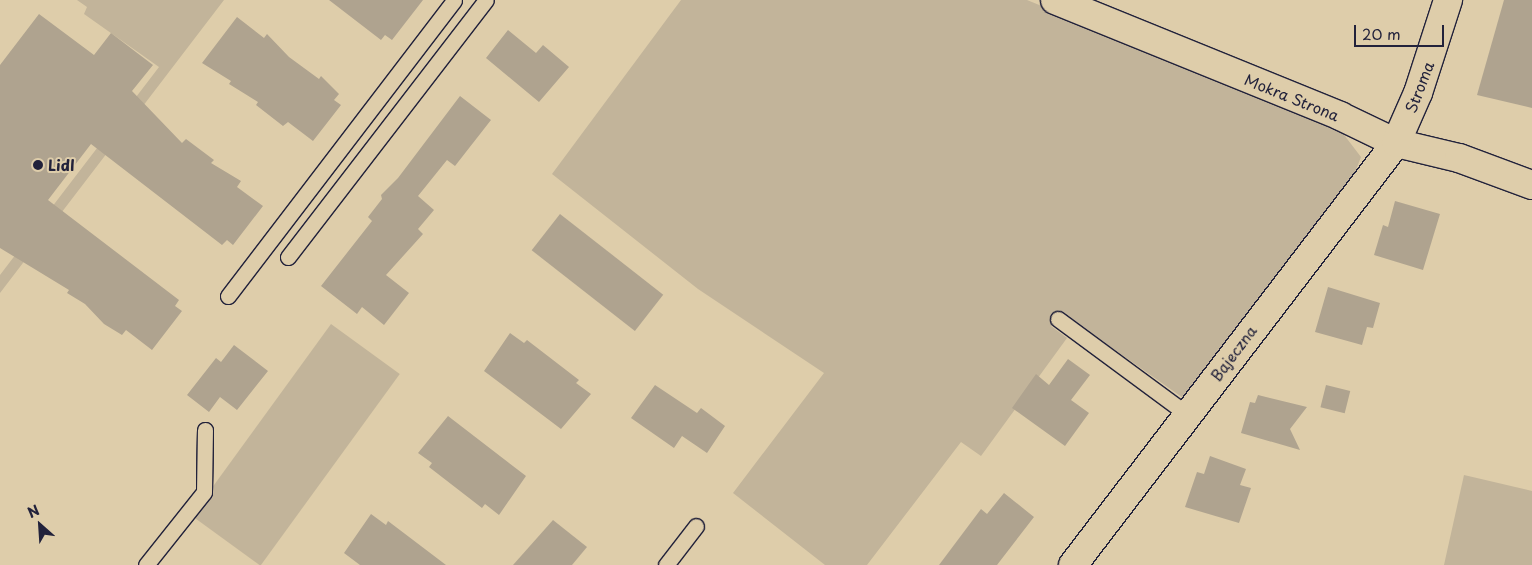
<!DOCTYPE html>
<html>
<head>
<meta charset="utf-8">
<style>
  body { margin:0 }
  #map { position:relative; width:1532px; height:565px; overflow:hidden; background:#decdaa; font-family:"Playpen Sans",sans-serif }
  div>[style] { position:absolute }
  .green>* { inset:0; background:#c2b49a; transform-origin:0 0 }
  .building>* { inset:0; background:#afa38f; transform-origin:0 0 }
  .roads { filter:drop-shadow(1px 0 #22223b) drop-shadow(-1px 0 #22223b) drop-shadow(0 1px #22223b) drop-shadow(0 -1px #22223b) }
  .service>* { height:15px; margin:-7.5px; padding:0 7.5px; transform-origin:7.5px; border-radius:7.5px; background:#decdaa }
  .minor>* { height:28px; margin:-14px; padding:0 14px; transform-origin:14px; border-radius:14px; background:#decdaa }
  .dots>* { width:14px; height:14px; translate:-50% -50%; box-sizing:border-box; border:2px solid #decdaa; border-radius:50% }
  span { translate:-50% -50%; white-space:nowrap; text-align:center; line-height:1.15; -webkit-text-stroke:4px #decdaa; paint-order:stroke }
  .street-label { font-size:15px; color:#22223b }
  .poi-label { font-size:15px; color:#22223b; font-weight:700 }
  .left { translate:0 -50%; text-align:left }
  .north { position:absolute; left:15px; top:500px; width:50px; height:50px; -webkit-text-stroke:4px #decdaa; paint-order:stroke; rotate:334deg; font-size:14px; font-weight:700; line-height:20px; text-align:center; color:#22223b }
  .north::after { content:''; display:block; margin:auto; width:18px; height:22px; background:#22223b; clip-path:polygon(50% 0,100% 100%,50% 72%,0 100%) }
  .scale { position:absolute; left:1354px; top:25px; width:90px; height:22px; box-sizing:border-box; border:2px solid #22223b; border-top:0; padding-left:6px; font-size:15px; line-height:18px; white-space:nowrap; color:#22223b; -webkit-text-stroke:4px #decdaa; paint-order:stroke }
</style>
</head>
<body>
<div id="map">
  <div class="green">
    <i style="clip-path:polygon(77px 0,224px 0,0 293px,0 275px,159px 67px,84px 14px,87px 7px)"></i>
    <i style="clip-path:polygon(681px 0,1027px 0,1338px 127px,1361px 157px,1352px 180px,1186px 400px,1061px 312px,1051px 326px,1067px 338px,981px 456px,961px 442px,867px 565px,825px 565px,733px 493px,824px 373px,698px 289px,552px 174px)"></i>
    <i style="left:331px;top:324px;width:85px;height:237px;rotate:36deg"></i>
    <i style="clip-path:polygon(1464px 475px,1532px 491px,1532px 565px,1444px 565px)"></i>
  </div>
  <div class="building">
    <i style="clip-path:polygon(329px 0,423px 0,392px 40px,385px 35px,381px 40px)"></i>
    <i style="clip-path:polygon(1504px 0,1532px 0,1532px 108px,1477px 95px)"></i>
    <i style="clip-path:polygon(39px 14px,94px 55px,111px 33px,153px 65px,132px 91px,182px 143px,186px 139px,214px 160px,211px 163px,241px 181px,237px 187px,263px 206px,233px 245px,227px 240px,222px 245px,91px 144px,48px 200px,179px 300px,175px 306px,182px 311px,152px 350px,126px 330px,122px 335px,104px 324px,85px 304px,67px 293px,69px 290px,0 248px,0 65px)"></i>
    <i style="clip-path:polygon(237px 17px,264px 38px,267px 34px,289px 57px,319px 79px,321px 76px,339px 94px,334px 100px,341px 105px,313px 141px,288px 122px,283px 126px,256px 105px,258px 102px,229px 84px,231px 81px,202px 63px)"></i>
    <i style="clip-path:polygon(508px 30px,536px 53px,543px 45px,569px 67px,539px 102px,486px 58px)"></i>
    <i style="clip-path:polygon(460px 96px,491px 120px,455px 166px,447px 160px,418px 196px,434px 210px,418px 229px,423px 234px,386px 275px,409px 293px,384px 325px,362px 307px,357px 314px,321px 286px,372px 221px,368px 217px,382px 199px,381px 195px,398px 178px)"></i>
    <i style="clip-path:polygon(1395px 201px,1440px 214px,1423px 270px,1374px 255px,1383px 225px,1388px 227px)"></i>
    <i style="left:560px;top:214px;width:131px;height:46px;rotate:38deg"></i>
    <i style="clip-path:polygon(1328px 287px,1380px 303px,1373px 328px,1367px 327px,1362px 345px,1315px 332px)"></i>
    <i style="clip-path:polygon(510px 333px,524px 343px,527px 340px,579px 380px,576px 383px,591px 394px,561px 429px,484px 371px)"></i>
    <i style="clip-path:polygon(234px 345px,268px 371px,237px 410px,220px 397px,209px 412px,187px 395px,216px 358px,221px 362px)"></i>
    <i style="clip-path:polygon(1068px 359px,1090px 375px,1071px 400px,1089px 413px,1065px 446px,1012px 408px,1036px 374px,1049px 385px)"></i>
    <i style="clip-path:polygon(655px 385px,697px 413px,701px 408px,725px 426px,707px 453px,682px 436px,674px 448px,631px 418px)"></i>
    <i style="left:1326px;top:385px;width:25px;height:23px;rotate:14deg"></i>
    <i style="clip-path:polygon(1258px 395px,1307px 407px,1290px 429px,1300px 450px,1241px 433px,1250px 402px,1255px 403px)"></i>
    <i style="clip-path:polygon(448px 416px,526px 476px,499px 515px,485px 504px,482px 508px,429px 467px,432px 463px,418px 453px)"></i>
    <i style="clip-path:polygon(1210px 456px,1246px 469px,1240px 485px,1251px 488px,1239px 523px,1185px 507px,1197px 472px,1204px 474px)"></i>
    <i style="clip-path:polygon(1004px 493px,1034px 517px,997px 565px,939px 565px,981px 509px,987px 514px)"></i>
    <i style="clip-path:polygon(371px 514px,386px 525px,388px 521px,446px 565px,360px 565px,344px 553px)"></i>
    <i style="clip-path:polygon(553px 520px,587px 547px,572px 565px,513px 565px)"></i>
  </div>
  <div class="roads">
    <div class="service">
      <i style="left:288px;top:257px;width:324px;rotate:-52.4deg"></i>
      <i style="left:228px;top:296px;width:372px;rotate:-52.6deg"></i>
      <i style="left:1058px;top:319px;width:160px;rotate:36.4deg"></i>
      <i style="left:146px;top:565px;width:93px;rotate:-51.5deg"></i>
      <i style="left:204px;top:492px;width:62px;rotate:-89.1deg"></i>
      <i style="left:666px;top:565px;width:49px;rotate:-52.4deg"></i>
    </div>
    <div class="minor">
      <i style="left:1055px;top:0;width:308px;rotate:22.1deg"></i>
      <i style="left:1340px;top:116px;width:62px;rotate:25.7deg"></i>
      <i style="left:1396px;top:143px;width:65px;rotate:13.4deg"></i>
      <i style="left:1459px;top:158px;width:78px;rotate:20.3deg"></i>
      <i style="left:1073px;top:565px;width:531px;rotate:-52.57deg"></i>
      <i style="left:1396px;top:143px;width:55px;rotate:-66.3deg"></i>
      <i style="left:1418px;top:93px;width:98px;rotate:-72.1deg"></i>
    </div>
  </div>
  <div class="dots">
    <i style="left:38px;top:165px;background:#22223b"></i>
  </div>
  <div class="street-label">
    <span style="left:1419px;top:87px;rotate:-69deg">Stroma</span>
    <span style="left:1292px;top:97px;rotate:22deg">Mokra Strona</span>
    <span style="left:1233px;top:353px;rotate:-53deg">Bajeczna</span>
  </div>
  <div class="poi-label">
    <span class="left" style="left:48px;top:165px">Lidl</span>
  </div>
  <div class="north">N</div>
  <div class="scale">20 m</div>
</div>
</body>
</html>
